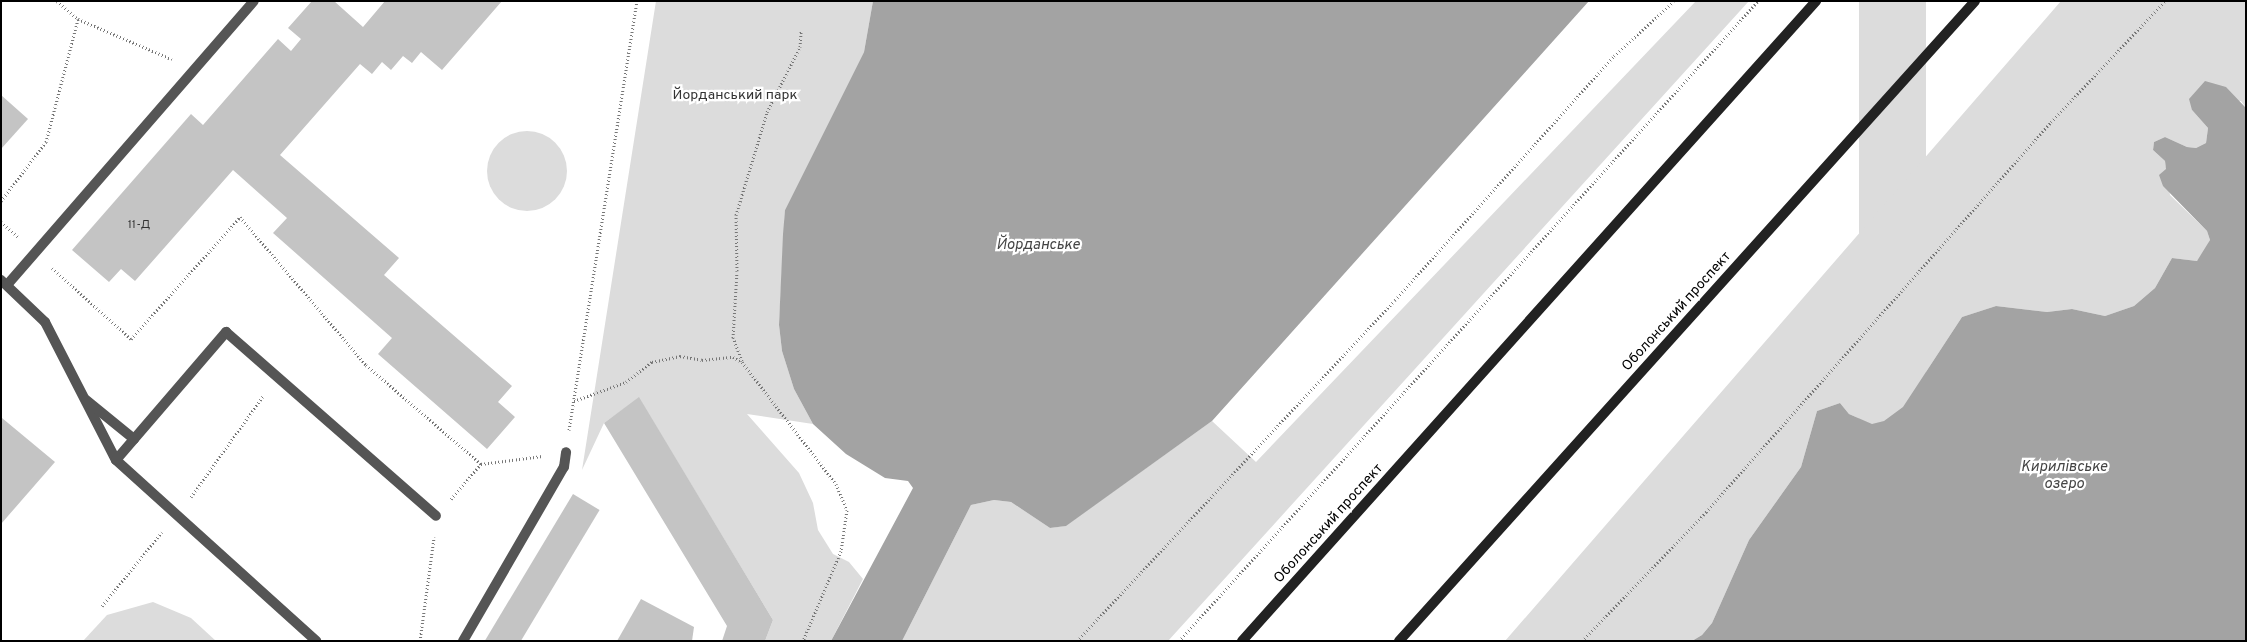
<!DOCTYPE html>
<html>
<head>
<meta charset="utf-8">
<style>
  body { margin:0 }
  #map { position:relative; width:2247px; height:642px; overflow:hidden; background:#fff; font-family:Overpass,sans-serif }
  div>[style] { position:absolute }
  .green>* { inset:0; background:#dcdcdc; transform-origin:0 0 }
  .round { border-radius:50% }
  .water>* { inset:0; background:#a3a3a3 }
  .building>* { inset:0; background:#c4c4c4; transform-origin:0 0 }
  .path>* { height:3px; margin-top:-1.5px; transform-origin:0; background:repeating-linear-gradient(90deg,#777 0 1px,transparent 0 3.5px) }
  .lane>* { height:10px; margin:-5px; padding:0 5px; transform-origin:5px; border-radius:5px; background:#555 }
  .secondary>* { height:10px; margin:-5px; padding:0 5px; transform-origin:5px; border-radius:5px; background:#222 }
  span { translate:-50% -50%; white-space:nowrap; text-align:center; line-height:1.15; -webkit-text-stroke:4.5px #fff; paint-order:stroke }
  .number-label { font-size:11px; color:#313131 }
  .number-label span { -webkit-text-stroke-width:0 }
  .park-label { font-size:14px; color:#333 }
  .street-label { font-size:14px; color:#000 }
  .water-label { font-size:15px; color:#444; font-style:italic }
  .frame { position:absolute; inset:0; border:2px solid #000; pointer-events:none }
</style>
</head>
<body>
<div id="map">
  <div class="green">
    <i style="clip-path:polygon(656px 1px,873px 1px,864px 52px,785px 210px,779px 325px,782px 351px,794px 389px,813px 424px,747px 414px,799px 473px,813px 503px,818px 530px,833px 554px,849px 562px,863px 579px,831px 641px,765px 641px,773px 620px,639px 398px,604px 423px,582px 470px)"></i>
    <i style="clip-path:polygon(1696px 1px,1749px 1px,1168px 641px,902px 641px,971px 505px,994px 500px,1011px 502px,1050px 528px,1065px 526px,1212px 421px,1256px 462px)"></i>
    <i style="left:1859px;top:1px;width:67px;height:855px"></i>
    <i style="clip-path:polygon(2061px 1px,2246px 1px,2246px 108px,2241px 101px,2192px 110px,2208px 128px,2206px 143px,2196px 148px,2187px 147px,2165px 137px,2154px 142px,2153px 150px,2165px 161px,2170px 195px,2207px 231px,2210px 240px,2204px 253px,2197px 261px,2172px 258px,2155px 288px,2134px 306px,2105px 316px,2072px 309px,2047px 312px,1996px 306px,1962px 317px,1903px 407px,1884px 421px,1872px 424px,1849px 414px,1840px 403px,1817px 411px,1801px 467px,1749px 540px,1712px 623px,1702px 635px,1692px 641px,1505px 641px)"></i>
    <i class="round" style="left:487px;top:131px;width:80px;height:80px"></i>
    <i style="clip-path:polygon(153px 602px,191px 618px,216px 641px,83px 641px,107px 615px)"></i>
  </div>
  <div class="water">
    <i style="clip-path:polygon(873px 1px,1589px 1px,1212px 421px,1066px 526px,1050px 528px,1011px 502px,994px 500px,971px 505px,902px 641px,831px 641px,913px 488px,908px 481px,885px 478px,846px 454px,813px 424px,794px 389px,782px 351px,779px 325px,783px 234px,785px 210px,864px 52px)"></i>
    <i style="clip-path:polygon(2205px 81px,2226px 87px,2246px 108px,2246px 641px,1692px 641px,1702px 635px,1712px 623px,1749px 540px,1801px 467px,1817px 411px,1840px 403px,1849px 414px,1872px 424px,1884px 421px,1903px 407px,1962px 317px,1996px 306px,2047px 312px,2072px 309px,2105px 316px,2134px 306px,2155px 288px,2172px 258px,2197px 261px,2210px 240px,2207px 231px,2163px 186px,2159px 175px,2166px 169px,2165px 161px,2153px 150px,2154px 142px,2165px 137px,2187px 147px,2196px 148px,2206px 143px,2208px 128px,2192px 110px,2189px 99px)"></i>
  </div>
  <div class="building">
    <i style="clip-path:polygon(312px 1px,334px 1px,363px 27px,385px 1px,502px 1px,442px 70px,421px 52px,412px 63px,403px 56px,391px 70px,382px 62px,372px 74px,360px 64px,280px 155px,399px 258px,384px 275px,512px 386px,498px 402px,515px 417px,487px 449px,378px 354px,392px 338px,273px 233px,287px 218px,233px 170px,135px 281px,121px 269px,109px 282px,72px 250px,191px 114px,203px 125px,278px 39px,291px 51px,301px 39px,288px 28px)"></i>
    <i style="clip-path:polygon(1px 95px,28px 119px,1px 149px)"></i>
    <i style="clip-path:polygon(639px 397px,773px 620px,765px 641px,722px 641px,727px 626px,604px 423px)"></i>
    <i style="clip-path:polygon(2px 418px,55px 462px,1px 524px,1px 419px)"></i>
    <i style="left:573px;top:494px;width:31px;height:172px;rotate:31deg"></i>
    <i style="clip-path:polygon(641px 599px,694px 627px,692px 641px,617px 641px)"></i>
  </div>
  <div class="path">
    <i style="left:57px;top:1px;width:28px;rotate:41deg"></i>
    <i style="left:78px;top:19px;width:102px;rotate:23.1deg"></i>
    <i style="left:1px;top:201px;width:74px;rotate:-52.7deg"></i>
    <i style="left:46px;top:142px;width:127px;rotate:-75.4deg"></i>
    <i style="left:1px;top:222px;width:23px;rotate:41deg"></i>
    <i style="left:52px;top:268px;width:106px;rotate:41.9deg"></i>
    <i style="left:131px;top:339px;width:164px;rotate:-48.2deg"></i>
    <i style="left:240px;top:217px;width:194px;rotate:49.6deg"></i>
    <i style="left:366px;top:365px;width:152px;rotate:40.7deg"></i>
    <i style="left:481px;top:464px;width:62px;rotate:-7.5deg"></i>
    <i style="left:742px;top:361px;width:25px;rotate:-111deg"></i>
    <i style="left:733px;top:338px;width:67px;rotate:-86.6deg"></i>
    <i style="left:737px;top:271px;width:56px;rotate:-91deg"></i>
    <i style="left:736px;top:215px;width:108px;rotate:-73.2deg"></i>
    <i style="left:767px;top:112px;width:73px;rotate:-63.1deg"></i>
    <i style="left:800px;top:47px;width:16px;rotate:-86deg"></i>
    <i style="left:574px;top:401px;width:55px;rotate:-20.1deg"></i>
    <i style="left:626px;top:382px;width:33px;rotate:-38deg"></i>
    <i style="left:652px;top:362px;width:29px;rotate:-12deg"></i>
    <i style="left:680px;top:356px;width:22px;rotate:10deg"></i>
    <i style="left:702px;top:360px;width:31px;rotate:-6deg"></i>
    <i style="left:733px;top:357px;width:10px;rotate:29deg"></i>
    <i style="left:742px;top:362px;width:154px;rotate:52.4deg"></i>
    <i style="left:836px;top:484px;width:28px;rotate:67deg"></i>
    <i style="left:847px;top:510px;width:41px;rotate:98.3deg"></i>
    <i style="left:841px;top:551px;width:98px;rotate:112.9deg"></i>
    <i style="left:569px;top:430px;width:434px;rotate:-81deg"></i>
    <i style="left:191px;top:497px;width:124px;rotate:-54.5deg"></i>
    <i style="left:451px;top:499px;width:46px;rotate:-49.4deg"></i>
    <i style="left:102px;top:606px;width:95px;rotate:-51deg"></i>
    <i style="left:420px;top:641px;width:105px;rotate:-82.3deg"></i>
    <i style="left:1077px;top:641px;width:466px;rotate:-47deg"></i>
    <i style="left:1395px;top:300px;width:328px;rotate:-48.1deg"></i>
    <i style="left:1614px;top:56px;width:81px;rotate:-42.5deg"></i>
    <i style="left:1179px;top:641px;width:863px;rotate:-47.86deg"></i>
    <i style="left:1582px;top:641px;width:179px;rotate:-46.1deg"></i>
    <i style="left:1706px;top:512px;width:521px;rotate:-48.5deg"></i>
    <i style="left:2051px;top:122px;width:166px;rotate:-46.7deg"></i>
  </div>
  <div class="lane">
    <i style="left:1px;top:280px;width:61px;rotate:43.7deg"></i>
    <i style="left:45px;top:322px;width:155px;rotate:62.8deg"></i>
    <i style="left:116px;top:460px;width:270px;rotate:42.1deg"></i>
    <i style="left:7px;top:285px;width:376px;rotate:-49deg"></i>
    <i style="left:86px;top:400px;width:62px;rotate:39.1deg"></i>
    <i style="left:116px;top:460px;width:169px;rotate:-49.3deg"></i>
    <i style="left:226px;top:332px;width:279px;rotate:41.2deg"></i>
    <i style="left:463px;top:641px;width:201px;rotate:-59.9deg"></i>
    <i style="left:564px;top:467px;width:15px;rotate:-82deg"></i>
  </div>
  <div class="secondary">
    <i style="left:1242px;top:641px;width:860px;rotate:-48.11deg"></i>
    <i style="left:1399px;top:641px;width:861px;rotate:-48.01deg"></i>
  </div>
  <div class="number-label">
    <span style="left:139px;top:225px">11-Д</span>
  </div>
  <div class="park-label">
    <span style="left:735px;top:96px">Йорданський парк</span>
  </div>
  <div class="street-label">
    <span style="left:1677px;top:312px;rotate:-48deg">Оболонський проспект</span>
    <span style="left:1329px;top:524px;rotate:-48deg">Оболонський проспект</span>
  </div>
  <div class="water-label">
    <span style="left:1038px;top:246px">Йорданське</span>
    <span style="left:2064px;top:476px">Кирилівське<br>озеро</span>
  </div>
  <div class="frame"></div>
</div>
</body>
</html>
